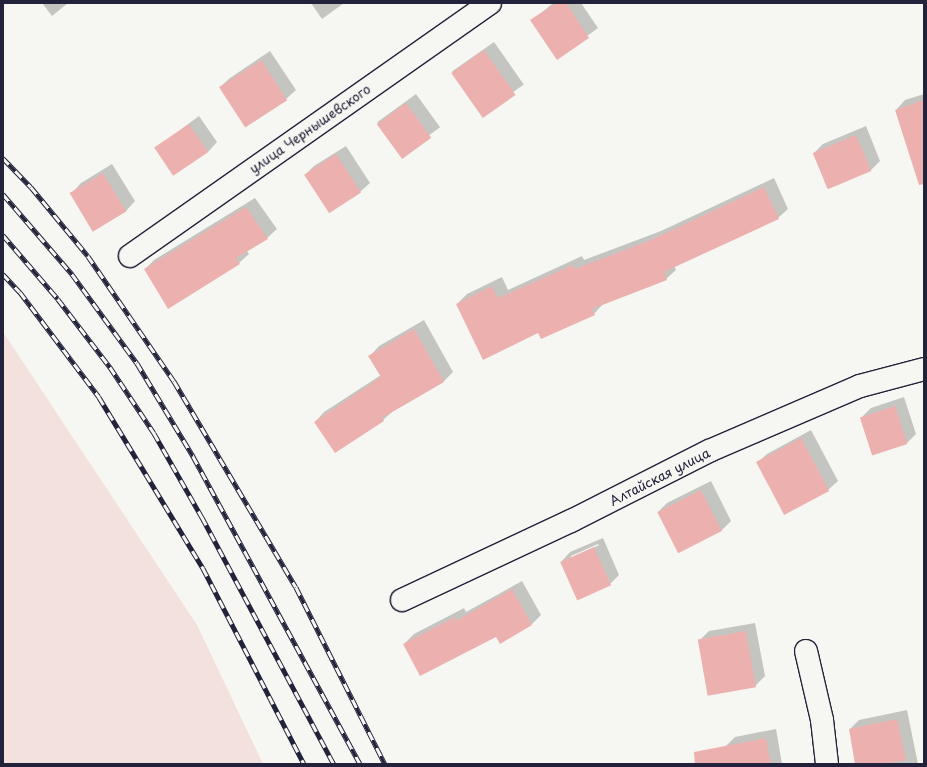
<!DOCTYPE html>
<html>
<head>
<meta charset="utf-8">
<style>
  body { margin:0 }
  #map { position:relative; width:927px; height:767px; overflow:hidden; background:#f6f6f2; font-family:"Playpen Sans",sans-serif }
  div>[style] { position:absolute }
  .built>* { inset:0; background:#f3e1de }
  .shadow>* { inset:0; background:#0003; transform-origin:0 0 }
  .building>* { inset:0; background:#ecb1af; transform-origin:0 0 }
  .roads { filter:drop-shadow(1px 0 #22223b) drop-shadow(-1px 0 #22223b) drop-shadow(0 1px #22223b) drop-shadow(0 -1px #22223b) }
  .minor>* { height:22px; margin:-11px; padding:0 11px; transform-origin:11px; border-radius:11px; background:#f6f6f2 }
  .rail>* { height:4.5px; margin-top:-2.25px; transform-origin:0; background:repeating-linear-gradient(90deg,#f6f6f2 0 9px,#22223b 0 18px); box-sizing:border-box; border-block:1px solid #22223b }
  span { translate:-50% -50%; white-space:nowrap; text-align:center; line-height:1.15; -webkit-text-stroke:3px #f6f6f2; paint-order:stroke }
  .street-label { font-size:13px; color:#22223b }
  .frame { position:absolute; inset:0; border:4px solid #22223b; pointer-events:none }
</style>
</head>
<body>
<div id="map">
  <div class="built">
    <i style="clip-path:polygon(3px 332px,197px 625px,263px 764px,3px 764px)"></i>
  </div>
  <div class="shadow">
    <i style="clip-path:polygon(42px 3px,68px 3px,52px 16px)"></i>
    <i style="clip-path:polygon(311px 3px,344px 3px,322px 19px)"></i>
    <i style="clip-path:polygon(553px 3px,581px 3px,598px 28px,557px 58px,532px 21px)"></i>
    <i style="left:494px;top:42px;width:52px;height:51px;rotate:55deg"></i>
    <i style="clip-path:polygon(270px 51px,296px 90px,286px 99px,220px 87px,230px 78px)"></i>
    <i style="left:416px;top:94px;width:41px;height:48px;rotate:54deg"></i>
    <i style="clip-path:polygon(924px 94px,924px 140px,896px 110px,905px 100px)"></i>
    <i style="clip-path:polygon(199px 116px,217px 142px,208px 152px,156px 148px)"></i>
    <i style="clip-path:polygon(866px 126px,880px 161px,871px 170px,827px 188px,814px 153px,823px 144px)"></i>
    <i style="clip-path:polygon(346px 146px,370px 183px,360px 192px,305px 175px,314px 166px)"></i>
    <i style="clip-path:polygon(112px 164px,135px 201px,126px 211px,94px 230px,72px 193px,81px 183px)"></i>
    <i style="clip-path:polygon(774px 178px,788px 209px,778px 218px,674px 266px,676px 270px,666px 279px,603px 304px,594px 314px,539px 331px,457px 304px,467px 294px,502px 277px,508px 290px,582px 256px,584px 260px,661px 231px)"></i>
    <i style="clip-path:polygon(255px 198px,277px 229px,267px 238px,247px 251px,249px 254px,239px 263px,145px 269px,154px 260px)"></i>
    <i style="clip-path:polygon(424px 320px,453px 372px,444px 381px,393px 411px,383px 420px,315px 422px,324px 412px,381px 375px,370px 356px,379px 346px)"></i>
    <i style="clip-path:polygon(904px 397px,916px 434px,907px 443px,862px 417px,871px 408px)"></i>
    <i style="clip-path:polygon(811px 430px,838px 481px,828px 490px,757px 463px,767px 454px)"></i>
    <i style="clip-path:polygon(711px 481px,731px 521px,722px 530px,678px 552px,658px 512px,667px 503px)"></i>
    <i style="clip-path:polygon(evenodd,603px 538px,619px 575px,610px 584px,561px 562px,570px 552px,603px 538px,598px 544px,599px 545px,571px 558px,571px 556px,598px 544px)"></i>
    <i style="clip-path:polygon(522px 581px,541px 615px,532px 624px,496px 635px,404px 644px,414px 634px,464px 608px,466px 612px)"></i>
    <i style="clip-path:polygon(755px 623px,765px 676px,755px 686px,699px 641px,709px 631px)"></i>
    <i style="clip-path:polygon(907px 710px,918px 764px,856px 764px,850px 729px,859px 720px)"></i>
    <i style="clip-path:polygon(776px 729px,782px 764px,729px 764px,726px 746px,735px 737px)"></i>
  </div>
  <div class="building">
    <i style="clip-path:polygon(556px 3px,566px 3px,589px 38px,557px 60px,530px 20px)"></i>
    <i style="left:484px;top:50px;width:55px;height:40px;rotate:55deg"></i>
    <i style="left:261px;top:60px;width:48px;height:50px;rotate:57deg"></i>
    <i style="clip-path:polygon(924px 100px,924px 184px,919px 185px,895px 110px)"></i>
    <i style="left:406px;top:103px;width:43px;height:36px;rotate:54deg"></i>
    <i style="left:189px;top:124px;width:34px;height:42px;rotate:56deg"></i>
    <i style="left:856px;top:135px;width:39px;height:47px;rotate:67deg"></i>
    <i style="left:336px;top:154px;width:46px;height:38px;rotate:57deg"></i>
    <i style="left:103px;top:173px;width:45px;height:39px;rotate:59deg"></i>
    <i style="clip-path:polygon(764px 187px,779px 219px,664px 272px,667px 280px,592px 309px,595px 315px,541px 339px,538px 333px,483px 360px,456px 304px,492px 286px,498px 298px,573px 265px,575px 269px,651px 240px)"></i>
    <i style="clip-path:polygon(246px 207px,268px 239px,236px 258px,240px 264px,168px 309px,144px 269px)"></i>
    <i style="clip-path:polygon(414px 329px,444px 382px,382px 418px,384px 421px,335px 453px,314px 422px,381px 377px,368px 356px)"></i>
    <i style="left:895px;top:406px;width:40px;height:37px;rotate:72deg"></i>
    <i style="left:801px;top:438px;width:60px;height:51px;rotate:62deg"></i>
    <i style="left:701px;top:490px;width:46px;height:49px;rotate:63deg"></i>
    <i style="left:594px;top:547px;width:42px;height:37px;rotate:66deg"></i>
    <i style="clip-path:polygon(512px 589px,532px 625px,500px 644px,496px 637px,420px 676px,403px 644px,455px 617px,456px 621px)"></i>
    <i style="left:746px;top:631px;width:57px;height:49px;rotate:80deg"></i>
    <i style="clip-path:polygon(897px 719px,906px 760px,883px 764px,855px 764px,849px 729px)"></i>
    <i style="clip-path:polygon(766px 738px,771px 764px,695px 764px,694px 752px)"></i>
  </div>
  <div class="roads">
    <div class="minor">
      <i style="left:130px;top:256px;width:440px;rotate:-35.1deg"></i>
      <i style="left:402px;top:600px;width:187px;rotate:-25.1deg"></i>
      <i style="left:571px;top:521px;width:155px;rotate:-26.9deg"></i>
      <i style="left:709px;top:451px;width:164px;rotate:-23.3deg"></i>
      <i style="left:860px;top:386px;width:66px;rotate:-14.9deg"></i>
      <i style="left:806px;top:651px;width:71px;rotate:76.9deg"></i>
      <i style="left:822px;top:720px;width:44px;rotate:83.5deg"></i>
    </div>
  </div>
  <div class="rail">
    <i style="left:3px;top:158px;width:40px;rotate:46deg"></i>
    <i style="left:31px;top:187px;width:89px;rotate:50.4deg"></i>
    <i style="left:88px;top:256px;width:152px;rotate:55.5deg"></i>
    <i style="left:174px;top:381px;width:239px;rotate:59.4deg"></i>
    <i style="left:296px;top:587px;width:198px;rotate:63.3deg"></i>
    <i style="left:3px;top:194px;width:106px;rotate:49.2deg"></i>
    <i style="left:72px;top:274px;width:110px;rotate:53.9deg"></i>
    <i style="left:137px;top:363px;width:109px;rotate:58.9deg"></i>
    <i style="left:193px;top:456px;width:350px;rotate:61.5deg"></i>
    <i style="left:3px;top:235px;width:84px;rotate:49.3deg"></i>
    <i style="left:58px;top:299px;width:86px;rotate:52.6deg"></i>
    <i style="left:110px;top:367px;width:79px;rotate:56.3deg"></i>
    <i style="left:154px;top:433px;width:97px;rotate:60.3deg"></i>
    <i style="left:202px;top:517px;width:280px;rotate:61.9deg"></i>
    <i style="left:3px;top:274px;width:25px;rotate:47deg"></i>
    <i style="left:20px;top:292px;width:131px;rotate:53deg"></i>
    <i style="left:99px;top:397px;width:200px;rotate:58.7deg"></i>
    <i style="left:203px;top:568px;width:220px;rotate:62.7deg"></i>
  </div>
  <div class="street-label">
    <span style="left:310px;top:129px;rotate:-35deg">улица Чернышевского</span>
    <span style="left:660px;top:477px;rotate:-27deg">Алтайская улица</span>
  </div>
  <div class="frame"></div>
</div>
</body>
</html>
